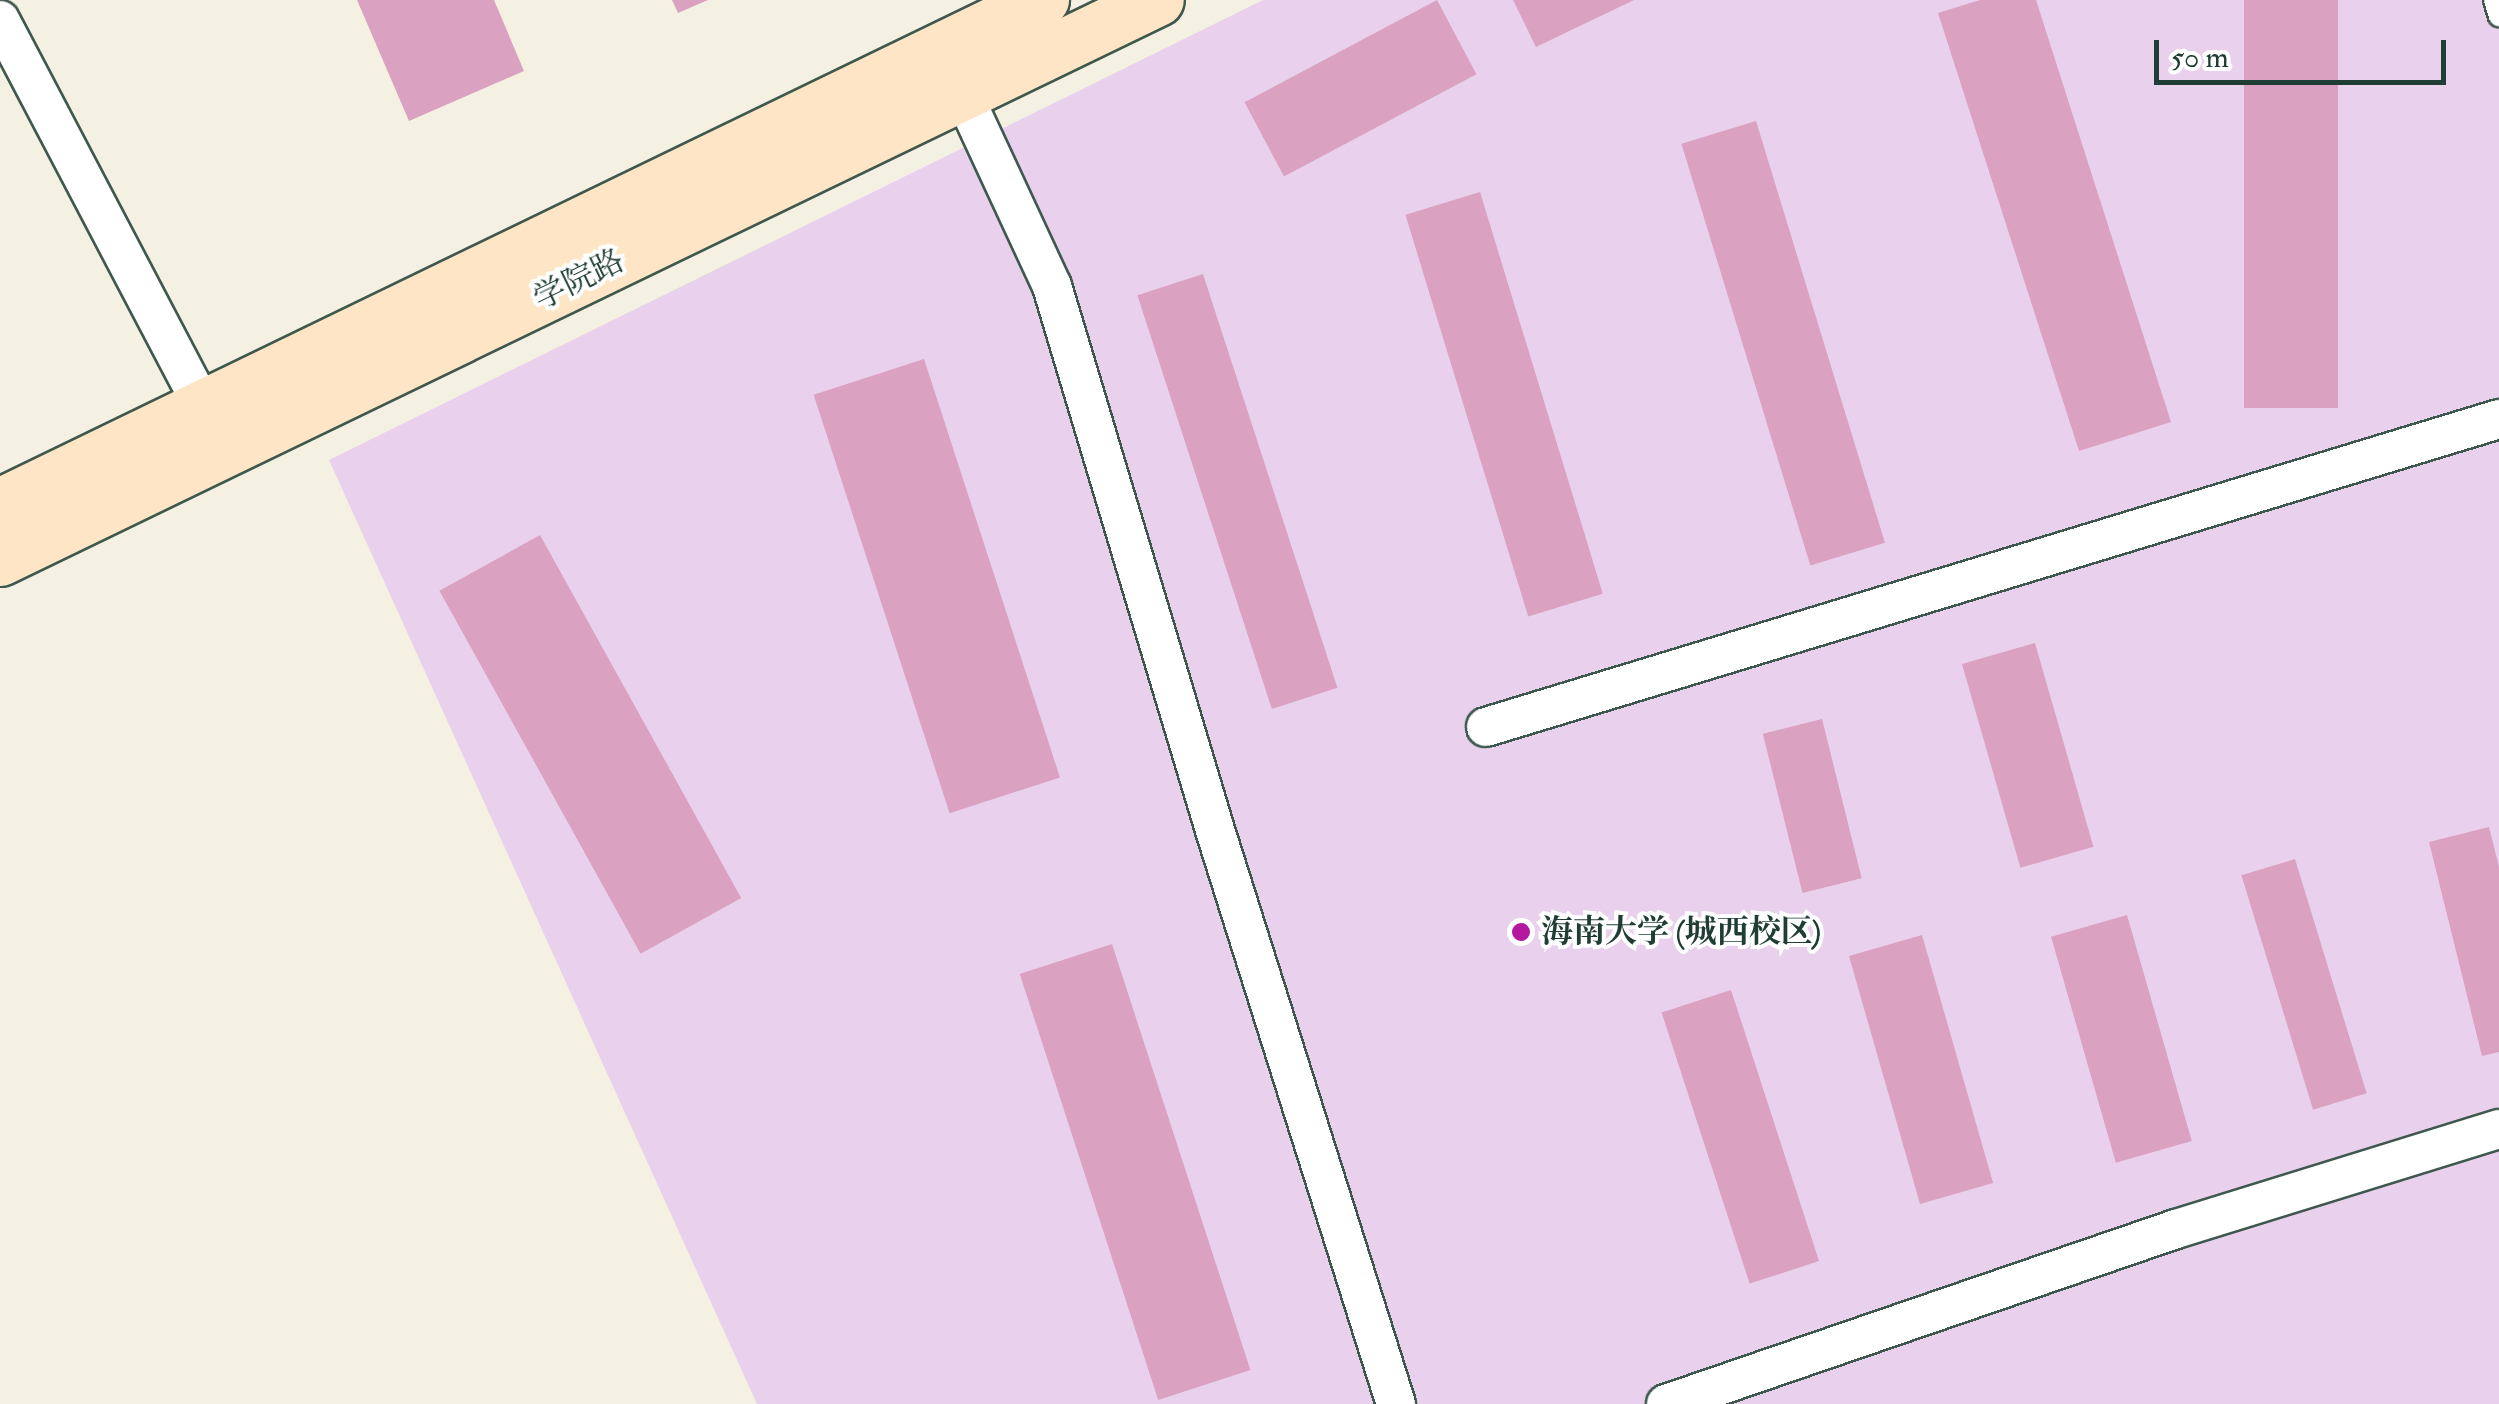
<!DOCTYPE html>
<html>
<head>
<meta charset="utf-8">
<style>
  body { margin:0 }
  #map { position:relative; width:2499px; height:1404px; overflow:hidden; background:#f4f1e2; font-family:"IM FELL Double Pica","Noto Serif SC",serif }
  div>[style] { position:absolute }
  .built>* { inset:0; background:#e9d1ed }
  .building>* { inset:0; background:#daa1c1; transform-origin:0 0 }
  .roads { filter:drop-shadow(2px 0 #3f584e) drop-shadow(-2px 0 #3f584e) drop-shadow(0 2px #3f584e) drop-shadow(0 -2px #3f584e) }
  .lane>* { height:20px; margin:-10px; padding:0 10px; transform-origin:10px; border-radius:10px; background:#fff }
  .street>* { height:38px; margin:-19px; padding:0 19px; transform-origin:19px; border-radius:19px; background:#fff }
  .secondary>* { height:52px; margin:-26px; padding:0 26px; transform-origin:26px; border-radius:26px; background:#fee5c5 }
  .dots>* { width:28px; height:28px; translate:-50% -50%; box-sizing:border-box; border:5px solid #fff; border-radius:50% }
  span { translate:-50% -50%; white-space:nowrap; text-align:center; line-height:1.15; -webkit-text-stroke:8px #fff; paint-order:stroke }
  .street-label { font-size:32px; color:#1f3d34 }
  .poi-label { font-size:32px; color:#1f3d34; font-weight:700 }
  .left { translate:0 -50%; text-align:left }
  .scale { position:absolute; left:2154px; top:40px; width:292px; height:45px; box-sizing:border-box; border:5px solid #1f3d34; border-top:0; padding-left:12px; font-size:30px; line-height:35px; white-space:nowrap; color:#1f3d34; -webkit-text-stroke:8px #fff; paint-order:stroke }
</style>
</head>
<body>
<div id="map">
  <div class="built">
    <i style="clip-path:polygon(1263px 0,2499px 0,2499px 1404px,757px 1404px,329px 460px)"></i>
  </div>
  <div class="building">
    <i style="clip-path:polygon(357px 0,494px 0,524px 71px,409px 121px)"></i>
    <i style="clip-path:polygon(672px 0,708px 0,678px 13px)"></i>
    <i style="left:1437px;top:0;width:84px;height:218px;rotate:62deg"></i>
    <i style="clip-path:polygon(1513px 0,1634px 0,1536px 47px)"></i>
    <i style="clip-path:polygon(1980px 0,2036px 0,2171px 422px,2079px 451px,1938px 13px)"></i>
    <i style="left:2244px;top:0;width:94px;height:408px"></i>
    <i style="left:1756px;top:121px;width:441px;height:78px;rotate:73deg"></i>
    <i style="left:1480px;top:192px;width:420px;height:78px;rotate:73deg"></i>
    <i style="left:1203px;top:274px;width:435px;height:69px;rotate:72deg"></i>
    <i style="left:924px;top:359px;width:440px;height:116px;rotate:72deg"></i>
    <i style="left:540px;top:535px;width:415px;height:115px;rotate:61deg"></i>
    <i style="left:2035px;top:643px;width:212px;height:76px;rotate:74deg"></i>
    <i style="left:1822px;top:719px;width:164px;height:61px;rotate:76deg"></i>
    <i style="clip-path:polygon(2489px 827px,2499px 867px,2499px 1052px,2482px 1056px,2429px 842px)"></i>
    <i style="left:2295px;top:859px;width:245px;height:56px;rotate:73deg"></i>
    <i style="left:2127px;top:915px;width:235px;height:79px;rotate:74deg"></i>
    <i style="left:1922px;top:935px;width:258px;height:76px;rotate:74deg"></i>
    <i style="left:1112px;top:944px;width:448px;height:97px;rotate:72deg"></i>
    <i style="left:1731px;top:990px;width:285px;height:73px;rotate:72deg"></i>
  </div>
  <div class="roads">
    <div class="lane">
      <i style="left:2494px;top:0;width:17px;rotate:73deg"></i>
    </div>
    <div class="street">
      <i style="left:0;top:20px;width:463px;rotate:62.3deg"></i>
      <i style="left:954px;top:75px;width:233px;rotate:65.1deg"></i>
      <i style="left:1052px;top:286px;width:568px;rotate:73.32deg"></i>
      <i style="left:1215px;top:830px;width:602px;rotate:72.5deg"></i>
      <i style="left:1486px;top:727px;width:1059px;rotate:-16.91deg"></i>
      <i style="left:1666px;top:1404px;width:539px;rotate:-18.94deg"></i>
      <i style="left:2176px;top:1229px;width:338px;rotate:-17.2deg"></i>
    </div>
    <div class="secondary">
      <i style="left:0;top:505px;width:1159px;rotate:-25.84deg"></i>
      <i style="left:0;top:560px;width:1286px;rotate:-25.81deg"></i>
    </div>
  </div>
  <div class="dots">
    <i style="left:1521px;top:932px;background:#b5179e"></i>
  </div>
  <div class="street-label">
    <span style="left:579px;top:280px;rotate:-26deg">学院路</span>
  </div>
  <div class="poi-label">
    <span class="left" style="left:1541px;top:932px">海南大学 (城西校区)</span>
  </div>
  <div class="scale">50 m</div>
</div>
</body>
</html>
